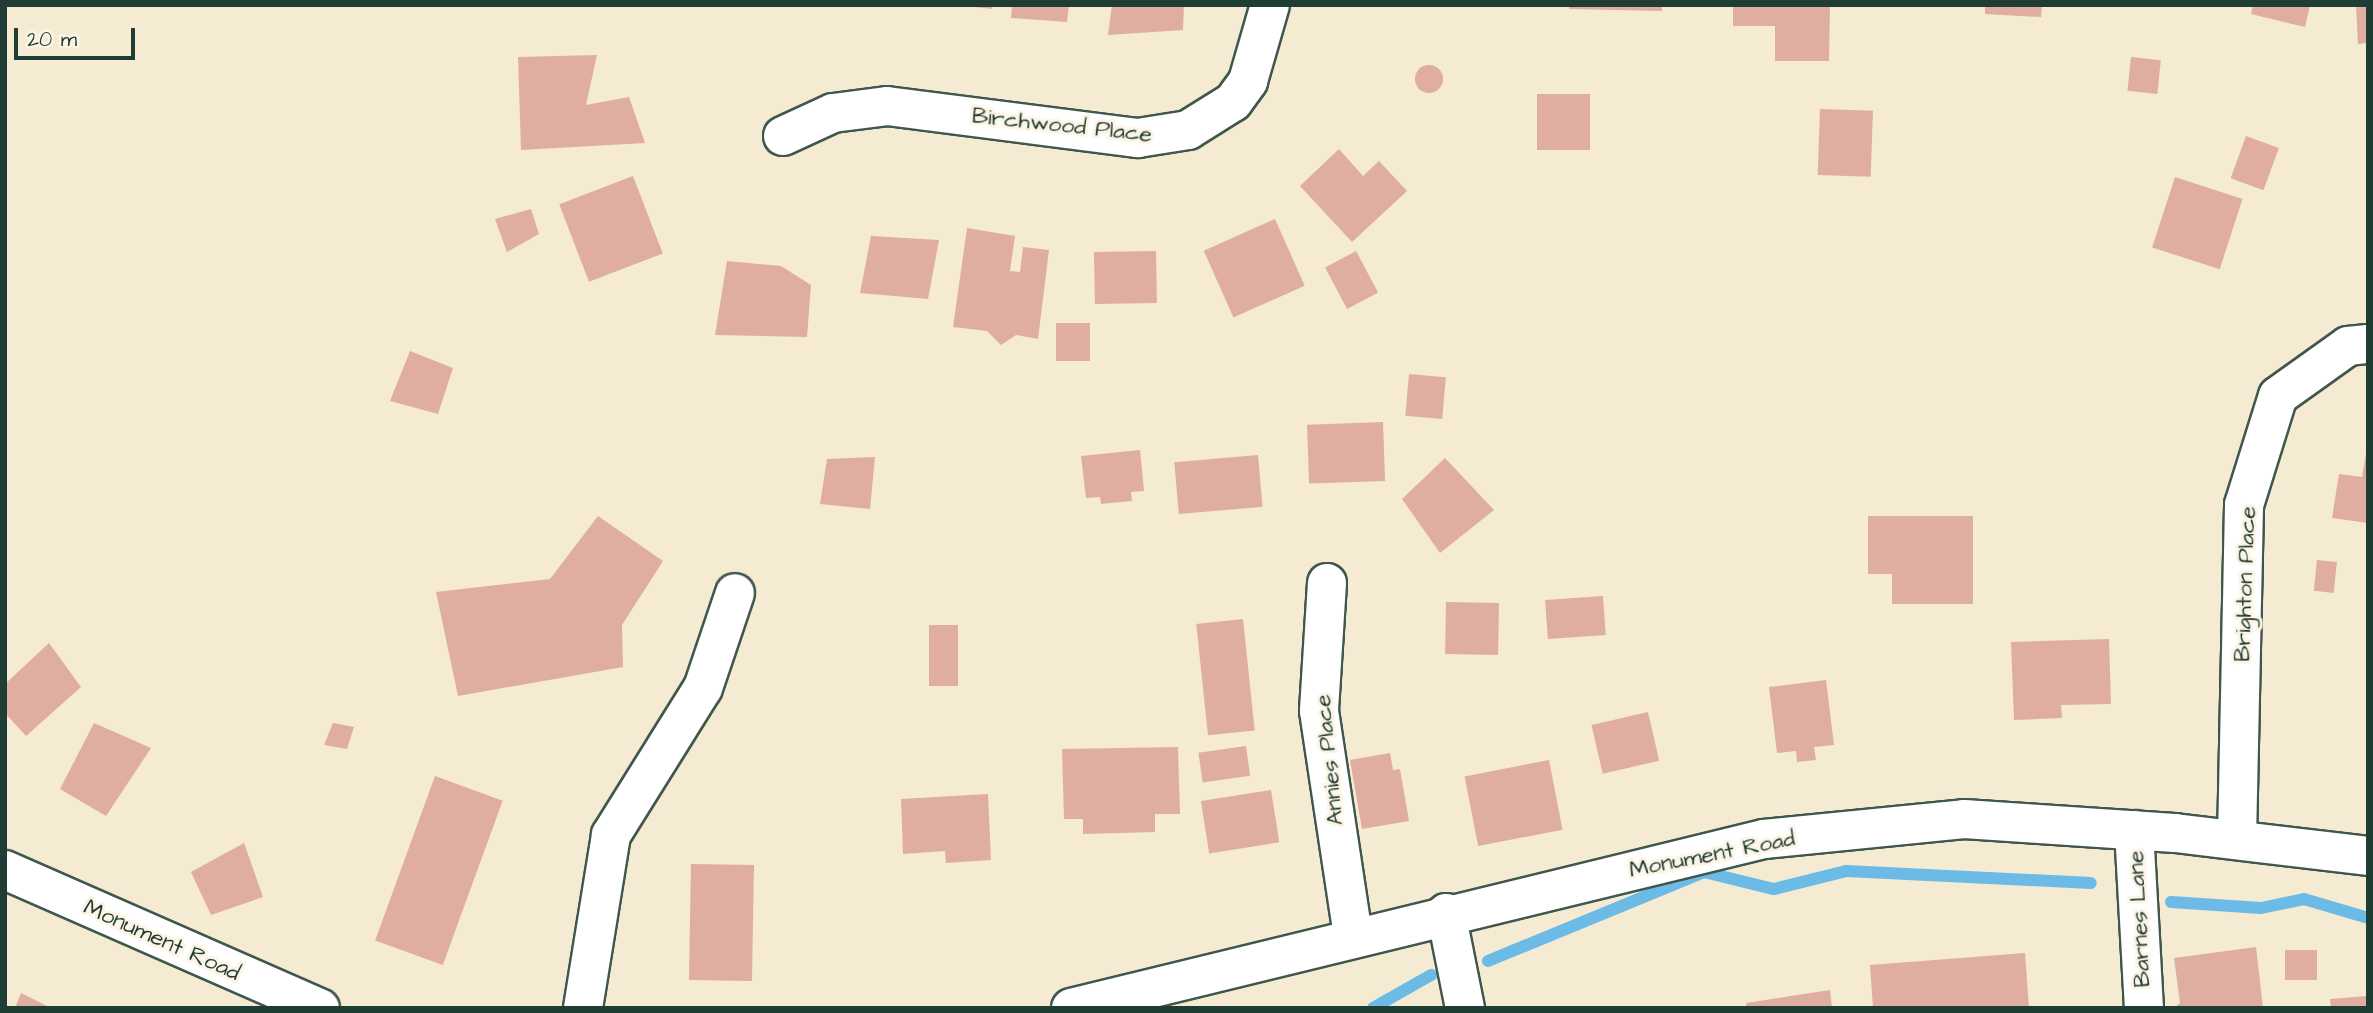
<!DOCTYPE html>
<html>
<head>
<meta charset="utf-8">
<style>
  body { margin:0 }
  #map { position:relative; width:2373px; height:1013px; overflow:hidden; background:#f4ebd2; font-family:"Architects Daughter",sans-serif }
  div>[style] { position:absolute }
  .stream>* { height:12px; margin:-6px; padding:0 6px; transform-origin:6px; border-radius:6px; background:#6bbbe6 }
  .building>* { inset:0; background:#dfaea0; transform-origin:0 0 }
  .round { border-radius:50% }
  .roads { filter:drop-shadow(2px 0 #3f574c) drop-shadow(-2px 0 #3f574c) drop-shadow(0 2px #3f574c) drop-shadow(0 -2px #3f574c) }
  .minor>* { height:38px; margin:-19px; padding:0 19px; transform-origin:19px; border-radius:19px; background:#fff }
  span { translate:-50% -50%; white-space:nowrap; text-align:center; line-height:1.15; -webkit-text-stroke:6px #fcf5e5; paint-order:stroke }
  .street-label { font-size:23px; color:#1f3d34 }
  .frame { position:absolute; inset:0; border:7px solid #1f3d34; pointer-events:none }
  .scale { position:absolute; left:14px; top:28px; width:121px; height:32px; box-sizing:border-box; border:4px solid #1f3d34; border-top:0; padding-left:9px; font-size:21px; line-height:24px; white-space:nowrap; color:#1f3d34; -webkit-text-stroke:5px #fcf5e5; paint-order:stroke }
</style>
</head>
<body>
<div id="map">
  <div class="stream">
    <i style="left:2171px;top:902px;width:90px;rotate:3.8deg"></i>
    <i style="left:2261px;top:908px;width:44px;rotate:-11.8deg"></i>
    <i style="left:2304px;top:899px;width:67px;rotate:16.5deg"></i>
    <i style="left:1488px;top:961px;width:234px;rotate:-22.4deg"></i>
    <i style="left:1704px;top:872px;width:72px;rotate:13.7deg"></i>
    <i style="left:1774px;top:889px;width:74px;rotate:-14deg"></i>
    <i style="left:1846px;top:871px;width:245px;rotate:2.8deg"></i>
    <i style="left:1373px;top:1008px;width:67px;rotate:-29.6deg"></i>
  </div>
  <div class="building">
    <i style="clip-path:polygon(957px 5px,992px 5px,992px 9px)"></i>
    <i style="clip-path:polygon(1012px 5px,1069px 5px,1067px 22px,1011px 18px)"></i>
    <i style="clip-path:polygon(1112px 5px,1184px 5px,1183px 30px,1108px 35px)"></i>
    <i style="clip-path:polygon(1569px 5px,1662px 5px,1662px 11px,1569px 9px)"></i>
    <i style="clip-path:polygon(1733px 5px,1830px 5px,1829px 61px,1775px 61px,1775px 26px,1733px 26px)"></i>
    <i style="clip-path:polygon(1985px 5px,2042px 5px,2041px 17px,1985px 14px)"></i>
    <i style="clip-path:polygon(2253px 5px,2310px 5px,2305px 27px,2251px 14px)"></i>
    <i style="clip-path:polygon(2356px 5px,2368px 5px,2368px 43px,2358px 44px)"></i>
    <i style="clip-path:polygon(597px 55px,586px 105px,629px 97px,645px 143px,521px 150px,518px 57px)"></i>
    <i style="left:2131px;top:57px;width:30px;height:34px;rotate:6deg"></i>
    <i class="round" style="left:1415px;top:65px;width:28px;height:28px"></i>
    <i style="left:1537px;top:94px;width:53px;height:56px"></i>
    <i style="left:1820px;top:109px;width:53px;height:66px;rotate:2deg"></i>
    <i style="left:2246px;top:136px;width:35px;height:45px;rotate:20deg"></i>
    <i style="clip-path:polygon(1339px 149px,1363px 176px,1379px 161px,1407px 191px,1352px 242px,1300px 186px)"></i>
    <i style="left:633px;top:176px;width:83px;height:79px;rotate:69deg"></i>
    <i style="left:2175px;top:177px;width:71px;height:74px;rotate:18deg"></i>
    <i style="clip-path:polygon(531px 209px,539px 234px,507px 252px,495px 219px)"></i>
    <i style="left:1275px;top:219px;width:73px;height:78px;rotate:66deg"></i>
    <i style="clip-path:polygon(967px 228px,1015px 236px,1010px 271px,1020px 272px,1023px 247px,1049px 250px,1038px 339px,1016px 335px,1001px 345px,987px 331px,953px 327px)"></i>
    <i style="clip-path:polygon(871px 236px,939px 240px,928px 299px,860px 293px)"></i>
    <i style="left:1156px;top:251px;width:52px;height:62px;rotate:89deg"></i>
    <i style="left:1356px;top:251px;width:47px;height:35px;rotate:62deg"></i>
    <i style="clip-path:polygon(727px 261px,781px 266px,811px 285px,807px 337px,715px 335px)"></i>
    <i style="left:1090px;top:323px;width:38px;height:34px;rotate:90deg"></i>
    <i style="clip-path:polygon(410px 351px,453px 368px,438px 414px,390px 401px)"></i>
    <i style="left:1409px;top:374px;width:37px;height:42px;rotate:5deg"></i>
    <i style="left:1383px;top:422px;width:59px;height:76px;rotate:88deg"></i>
    <i style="clip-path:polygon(1140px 450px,1144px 491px,1131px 492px,1132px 501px,1101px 504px,1100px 497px,1086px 498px,1081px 456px)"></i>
    <i style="clip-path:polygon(2366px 453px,2368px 523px,2332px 518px,2339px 474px,2362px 477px)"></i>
    <i style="left:1258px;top:455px;width:52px;height:84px;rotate:85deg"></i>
    <i style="clip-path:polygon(875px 457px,870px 509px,820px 504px,827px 459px)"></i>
    <i style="clip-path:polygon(1445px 458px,1494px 510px,1440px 553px,1402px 499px)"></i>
    <i style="clip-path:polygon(598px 516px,663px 561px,622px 625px,623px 667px,458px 696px,436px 592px,550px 579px)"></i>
    <i style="clip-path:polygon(1868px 516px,1973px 516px,1973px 604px,1892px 604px,1892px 574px,1868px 574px)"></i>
    <i style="left:2317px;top:560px;width:20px;height:31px;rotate:6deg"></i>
    <i style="left:1603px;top:596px;width:39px;height:58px;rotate:86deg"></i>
    <i style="left:1446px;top:602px;width:53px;height:52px;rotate:1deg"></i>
    <i style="left:1243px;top:619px;width:112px;height:47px;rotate:84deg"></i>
    <i style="left:929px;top:625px;width:29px;height:61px"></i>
    <i style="clip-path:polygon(2109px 639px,2111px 704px,2061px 705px,2062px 718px,2014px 720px,2011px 642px)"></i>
    <i style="clip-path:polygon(49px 643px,81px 687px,26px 736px,5px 713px,5px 684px)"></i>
    <i style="clip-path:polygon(1826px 680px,1834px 745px,1814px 747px,1816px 760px,1797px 762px,1796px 751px,1777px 753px,1769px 687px)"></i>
    <i style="left:1648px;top:712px;width:50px;height:58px;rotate:77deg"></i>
    <i style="clip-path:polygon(94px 723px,151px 748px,106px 816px,60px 789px)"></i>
    <i style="clip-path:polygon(333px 723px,354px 727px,347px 749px,324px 745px)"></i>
    <i style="left:1246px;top:746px;width:30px;height:48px;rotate:82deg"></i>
    <i style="clip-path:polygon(1178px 747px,1180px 814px,1155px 814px,1155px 832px,1083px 834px,1083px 819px,1064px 819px,1062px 749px)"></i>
    <i style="clip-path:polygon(1390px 753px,1393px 770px,1400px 769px,1409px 821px,1362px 829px,1350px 760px)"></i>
    <i style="left:1549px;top:760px;width:71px;height:86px;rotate:79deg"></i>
    <i style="left:435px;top:776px;width:72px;height:175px;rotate:20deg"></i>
    <i style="left:1271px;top:790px;width:53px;height:71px;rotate:81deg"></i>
    <i style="clip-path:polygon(988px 794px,991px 860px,946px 863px,945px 851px,903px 854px,901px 799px)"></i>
    <i style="clip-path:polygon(244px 843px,263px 897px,211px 915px,191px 872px)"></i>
    <i style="left:691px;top:864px;width:63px;height:116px;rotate:1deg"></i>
    <i style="clip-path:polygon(2256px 947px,2263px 1008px,2174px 1008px,2180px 1003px,2174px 958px)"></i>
    <i style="left:2285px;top:950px;width:32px;height:30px"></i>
    <i style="clip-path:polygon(2025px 953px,2029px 1008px,1873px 1008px,1870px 965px)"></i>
    <i style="clip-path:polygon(1830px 990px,1832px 1008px,1747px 1008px,1746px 1003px)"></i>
    <i style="clip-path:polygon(21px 993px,51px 1008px,15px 1008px)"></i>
    <i style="clip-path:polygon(2368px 996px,2368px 1008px,2331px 1008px,2330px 999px)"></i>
  </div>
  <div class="roads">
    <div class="minor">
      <i style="left:783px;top:136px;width:55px;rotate:-24.7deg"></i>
      <i style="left:833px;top:113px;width:54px;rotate:-7.4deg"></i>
      <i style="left:887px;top:106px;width:253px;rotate:7.3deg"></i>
      <i style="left:1138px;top:138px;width:51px;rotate:-9.1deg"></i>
      <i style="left:1188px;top:130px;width:53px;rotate:-31.9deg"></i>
      <i style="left:1233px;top:102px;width:26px;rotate:-54deg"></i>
      <i style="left:1248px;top:81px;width:79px;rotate:-73.9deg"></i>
      <i style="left:1327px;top:583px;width:128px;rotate:93.6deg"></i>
      <i style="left:1319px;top:711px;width:227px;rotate:81.4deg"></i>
      <i style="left:2134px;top:830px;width:178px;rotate:86.8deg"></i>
      <i style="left:2237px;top:840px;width:335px;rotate:-88.8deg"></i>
      <i style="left:2244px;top:505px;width:114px;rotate:-72.7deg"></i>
      <i style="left:2278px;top:396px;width:86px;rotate:-35.5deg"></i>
      <i style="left:2348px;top:346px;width:20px;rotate:-6deg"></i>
      <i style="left:5px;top:870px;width:344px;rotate:23.7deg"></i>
      <i style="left:1446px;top:913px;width:97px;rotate:78.7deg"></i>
      <i style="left:583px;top:1008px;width:175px;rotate:-80.8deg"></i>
      <i style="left:611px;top:835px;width:173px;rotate:-58deg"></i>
      <i style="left:703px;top:688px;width:100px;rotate:-71.4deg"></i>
      <i style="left:1071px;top:1008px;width:713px;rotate:-13.71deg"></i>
      <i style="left:1764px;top:839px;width:201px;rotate:-5.7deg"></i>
      <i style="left:1964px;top:819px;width:211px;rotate:3.8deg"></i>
      <i style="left:2175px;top:833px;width:194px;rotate:6.8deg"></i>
    </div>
  </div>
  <div class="street-label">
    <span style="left:1062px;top:125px;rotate:6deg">Birchwood Place</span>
    <span style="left:2245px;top:584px;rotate:-88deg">Brighton Place</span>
    <span style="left:1329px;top:760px;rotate:-96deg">Annies Place</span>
    <span style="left:1712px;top:854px;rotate:-11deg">Monument Road</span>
    <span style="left:2139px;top:919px;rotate:-93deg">Barnes Lane</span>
    <span style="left:162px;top:940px;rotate:24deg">Monument Road</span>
  </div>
  <div class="frame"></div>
  <div class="scale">20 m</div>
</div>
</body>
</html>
